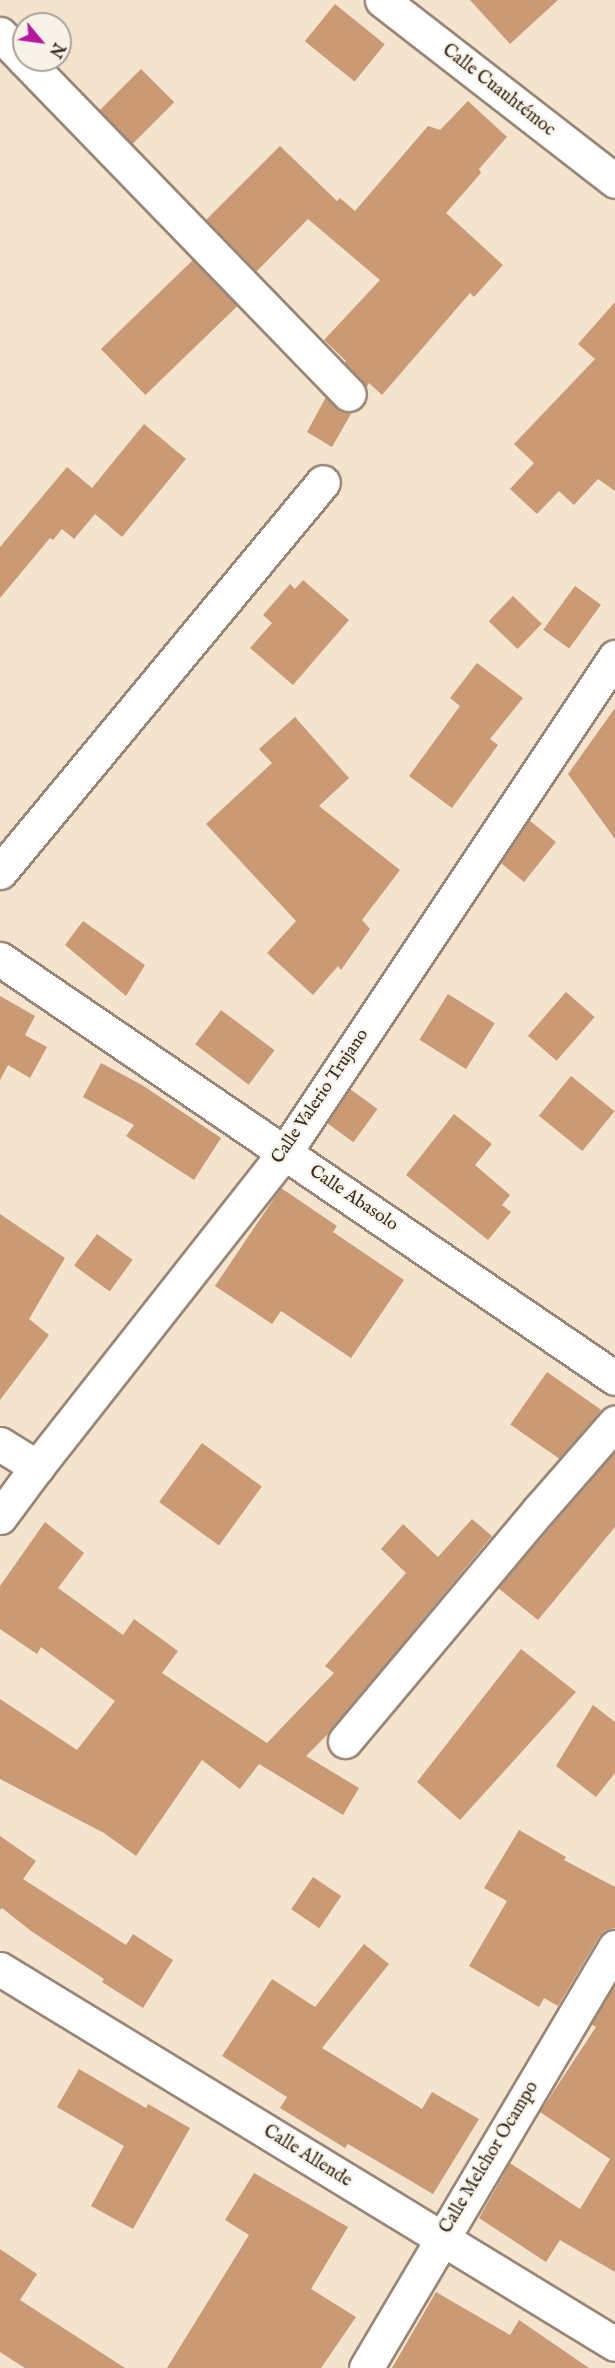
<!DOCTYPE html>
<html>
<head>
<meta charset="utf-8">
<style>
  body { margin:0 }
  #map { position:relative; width:615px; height:2368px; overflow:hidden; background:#f5e4cd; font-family:"IM FELL English",serif }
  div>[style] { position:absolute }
  .building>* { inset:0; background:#c99a74; transform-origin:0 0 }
  .roads { filter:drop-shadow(2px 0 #988776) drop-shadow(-2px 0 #988776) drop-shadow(0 2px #988776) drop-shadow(0 -2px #988776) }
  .minor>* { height:33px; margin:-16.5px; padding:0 16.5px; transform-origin:16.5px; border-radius:16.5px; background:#fff }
  .tertiary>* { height:33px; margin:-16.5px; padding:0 16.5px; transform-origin:16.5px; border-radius:16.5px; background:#fff }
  span { translate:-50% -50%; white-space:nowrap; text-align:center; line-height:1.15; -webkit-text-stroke:4.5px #f7f3e8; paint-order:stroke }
  .street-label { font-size:18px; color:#3b2a1e }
  .north { position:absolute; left:12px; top:12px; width:60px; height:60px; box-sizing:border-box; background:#f7f3e8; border:2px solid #aca397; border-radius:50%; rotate:119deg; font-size:16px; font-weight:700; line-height:24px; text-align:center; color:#3b2a1e }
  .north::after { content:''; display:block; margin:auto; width:21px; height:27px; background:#b5179e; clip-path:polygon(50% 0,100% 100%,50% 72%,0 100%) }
</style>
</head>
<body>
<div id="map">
  <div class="building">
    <i style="clip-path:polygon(470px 0,558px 0,510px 44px)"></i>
    <i style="left:335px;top:4px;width:64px;height:48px;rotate:39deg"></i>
    <i style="left:141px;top:69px;width:47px;height:59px;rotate:45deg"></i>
    <i style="clip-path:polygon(468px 101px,507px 137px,479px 169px,481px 173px,446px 213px,503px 265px,474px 297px,470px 293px,382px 395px,369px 383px,366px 388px,345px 363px,346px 361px,324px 340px,380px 280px,308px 219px,256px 272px,206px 220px,280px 146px,337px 201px,340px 198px,355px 211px,428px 126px,440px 130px)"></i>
    <i style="left:193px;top:260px;width:64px;height:128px;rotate:46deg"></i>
    <i style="clip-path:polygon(615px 302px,615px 491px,598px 479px,574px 505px,559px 491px,537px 514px,510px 489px,534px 463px,514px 444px,595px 359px,578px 344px)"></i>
    <i style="clip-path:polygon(326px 397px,343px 412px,352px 412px,332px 447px,307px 432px)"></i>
    <i style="clip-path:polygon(144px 424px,186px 459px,122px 537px,95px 514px,74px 539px,62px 529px,53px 540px,50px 538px,0 598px,0 547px,67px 467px,92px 488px)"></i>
    <i style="clip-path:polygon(303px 580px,349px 620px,293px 685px,250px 648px,272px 623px,263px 615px,290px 584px,295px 589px)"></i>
    <i style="left:575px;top:586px;width:32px;height:54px;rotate:36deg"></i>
    <i style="left:513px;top:596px;width:40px;height:35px;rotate:44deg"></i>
    <i style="clip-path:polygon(477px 663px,523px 698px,490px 739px,498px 745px,452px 808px,409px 776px,460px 706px,450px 698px)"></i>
    <i style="clip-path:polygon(615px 708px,615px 839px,568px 774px)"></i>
    <i style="clip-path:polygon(295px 717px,349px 778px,319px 806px,400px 870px,362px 920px,370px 929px,341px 970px,338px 966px,313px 995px,267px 953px,296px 921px,206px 824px,272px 763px,259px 749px)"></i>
    <i style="clip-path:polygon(529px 820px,556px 842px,524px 882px,501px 863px)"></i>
    <i style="clip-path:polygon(83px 921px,145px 965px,126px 996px,65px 945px)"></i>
    <i style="left:566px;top:992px;width:38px;height:58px;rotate:41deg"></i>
    <i style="left:448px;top:994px;width:55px;height:54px;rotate:32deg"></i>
    <i style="clip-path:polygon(0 996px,35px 1016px,25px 1035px,47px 1047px,30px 1078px,8px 1065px,0 1080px)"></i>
    <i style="left:221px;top:1010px;width:67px;height:43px;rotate:37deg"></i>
    <i style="clip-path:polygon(101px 1063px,142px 1085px,221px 1138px,194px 1180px,126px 1136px,134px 1125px,83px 1097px)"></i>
    <i style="left:571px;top:1076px;width:56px;height:51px;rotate:39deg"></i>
    <i style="left:350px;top:1089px;width:34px;height:41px;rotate:36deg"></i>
    <i style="clip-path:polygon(454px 1114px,492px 1144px,475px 1165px,510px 1195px,502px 1205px,511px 1212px,488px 1240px,406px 1175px)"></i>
    <i style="clip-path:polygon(281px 1188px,337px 1226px,333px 1232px,404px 1280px,351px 1358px,281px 1311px,272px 1324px,215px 1286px)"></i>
    <i style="clip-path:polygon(0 1214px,65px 1258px,29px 1319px,49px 1335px,0 1400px)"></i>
    <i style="left:97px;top:1234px;width:44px;height:39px;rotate:36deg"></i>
    <i style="left:547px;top:1372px;width:66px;height:64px;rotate:35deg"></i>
    <i style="left:202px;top:1443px;width:74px;height:73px;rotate:36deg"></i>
    <i style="clip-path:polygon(615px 1452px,615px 1527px,538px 1620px,498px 1588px)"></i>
    <i style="clip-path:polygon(472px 1519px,492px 1536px,329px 1733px,306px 1756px,359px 1788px,343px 1815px,259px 1764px,240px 1789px,202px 1760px,136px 1856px,104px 1833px,0 1779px,0 1699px,77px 1750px,115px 1701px,41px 1647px,37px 1654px,0 1629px,0 1586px,45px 1522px,84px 1553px,58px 1588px,123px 1635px,134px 1619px,178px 1651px,162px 1673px,267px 1743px,334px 1673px,325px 1666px,406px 1573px,381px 1549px,403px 1524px,438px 1557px)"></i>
    <i style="clip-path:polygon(521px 1649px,576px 1692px,460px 1820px,417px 1782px)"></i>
    <i style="clip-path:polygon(593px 1705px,615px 1722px,615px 1773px,596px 1797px,556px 1766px)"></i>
    <i style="clip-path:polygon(519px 1830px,566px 1857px,564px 1860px,615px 1887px,615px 1928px,605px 1931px,599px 1937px,558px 2006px,544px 1998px,539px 2007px,469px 1966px,507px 1901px,484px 1888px)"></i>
    <i style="clip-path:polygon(0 1836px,36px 1861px,23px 1879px,126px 1945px,133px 1934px,173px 1960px,143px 2008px,102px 1982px,104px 1979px,31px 1931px,2px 1908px,0 1910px)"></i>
    <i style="left:313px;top:1877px;width:34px;height:39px;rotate:34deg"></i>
    <i style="clip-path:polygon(364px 1944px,389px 1964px,322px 2048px,422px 2109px,432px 2092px,479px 2119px,433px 2194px,348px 2144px,345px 2148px,280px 2108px,287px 2097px,222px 2056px,272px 1979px,315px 2007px)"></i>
    <i style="clip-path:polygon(615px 1984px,615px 2272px,560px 2240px,546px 2262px,479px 2218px,510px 2163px,580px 2209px,610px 2159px,540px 2112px,596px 2027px,591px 2024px)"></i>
    <i style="clip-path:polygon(79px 2069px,146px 2108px,148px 2104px,190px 2128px,133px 2229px,91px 2206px,124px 2146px,57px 2107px)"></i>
    <i style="clip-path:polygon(254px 2173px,348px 2227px,311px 2289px,356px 2317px,321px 2368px,167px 2368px,249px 2235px,225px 2220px)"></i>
    <i style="clip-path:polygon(0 2249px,37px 2274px,20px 2300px,125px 2368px,25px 2368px,0 2352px)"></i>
    <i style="clip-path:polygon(436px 2292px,510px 2335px,519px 2320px,589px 2368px,392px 2368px)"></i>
  </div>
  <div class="roads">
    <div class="minor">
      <i style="left:0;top:34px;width:35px;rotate:46deg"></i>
      <i style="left:25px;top:60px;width:465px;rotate:45.9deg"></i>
      <i style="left:0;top:872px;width:506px;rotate:-50.37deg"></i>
      <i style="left:0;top:959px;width:744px;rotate:34.27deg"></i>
      <i style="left:0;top:1444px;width:44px;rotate:31.9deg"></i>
      <i style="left:0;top:1517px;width:62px;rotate:-53.5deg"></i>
      <i style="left:37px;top:1467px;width:401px;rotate:-51.8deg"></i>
      <i style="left:285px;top:1152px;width:595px;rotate:-56.31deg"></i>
      <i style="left:345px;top:1741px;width:302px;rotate:-50deg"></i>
      <i style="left:539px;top:1510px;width:116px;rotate:-48.9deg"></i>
      <i style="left:0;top:1969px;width:720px;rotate:31.37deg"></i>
      <i style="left:366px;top:2368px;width:489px;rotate:-59.4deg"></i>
    </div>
    <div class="tertiary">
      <i style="left:382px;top:0;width:295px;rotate:37.8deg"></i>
    </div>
  </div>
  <div class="street-label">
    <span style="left:498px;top:91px;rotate:38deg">Calle Cuauhtémoc</span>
    <span style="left:321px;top:1097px;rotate:-56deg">Calle Valerio Trujano</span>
    <span style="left:353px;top:1199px;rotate:34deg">Calle Abasolo</span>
    <span style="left:307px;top:2157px;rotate:32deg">Calle Allende</span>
    <span style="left:490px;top:2158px;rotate:-59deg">Calle Melchor Ocampo</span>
  </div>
  <div class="north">N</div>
</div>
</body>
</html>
